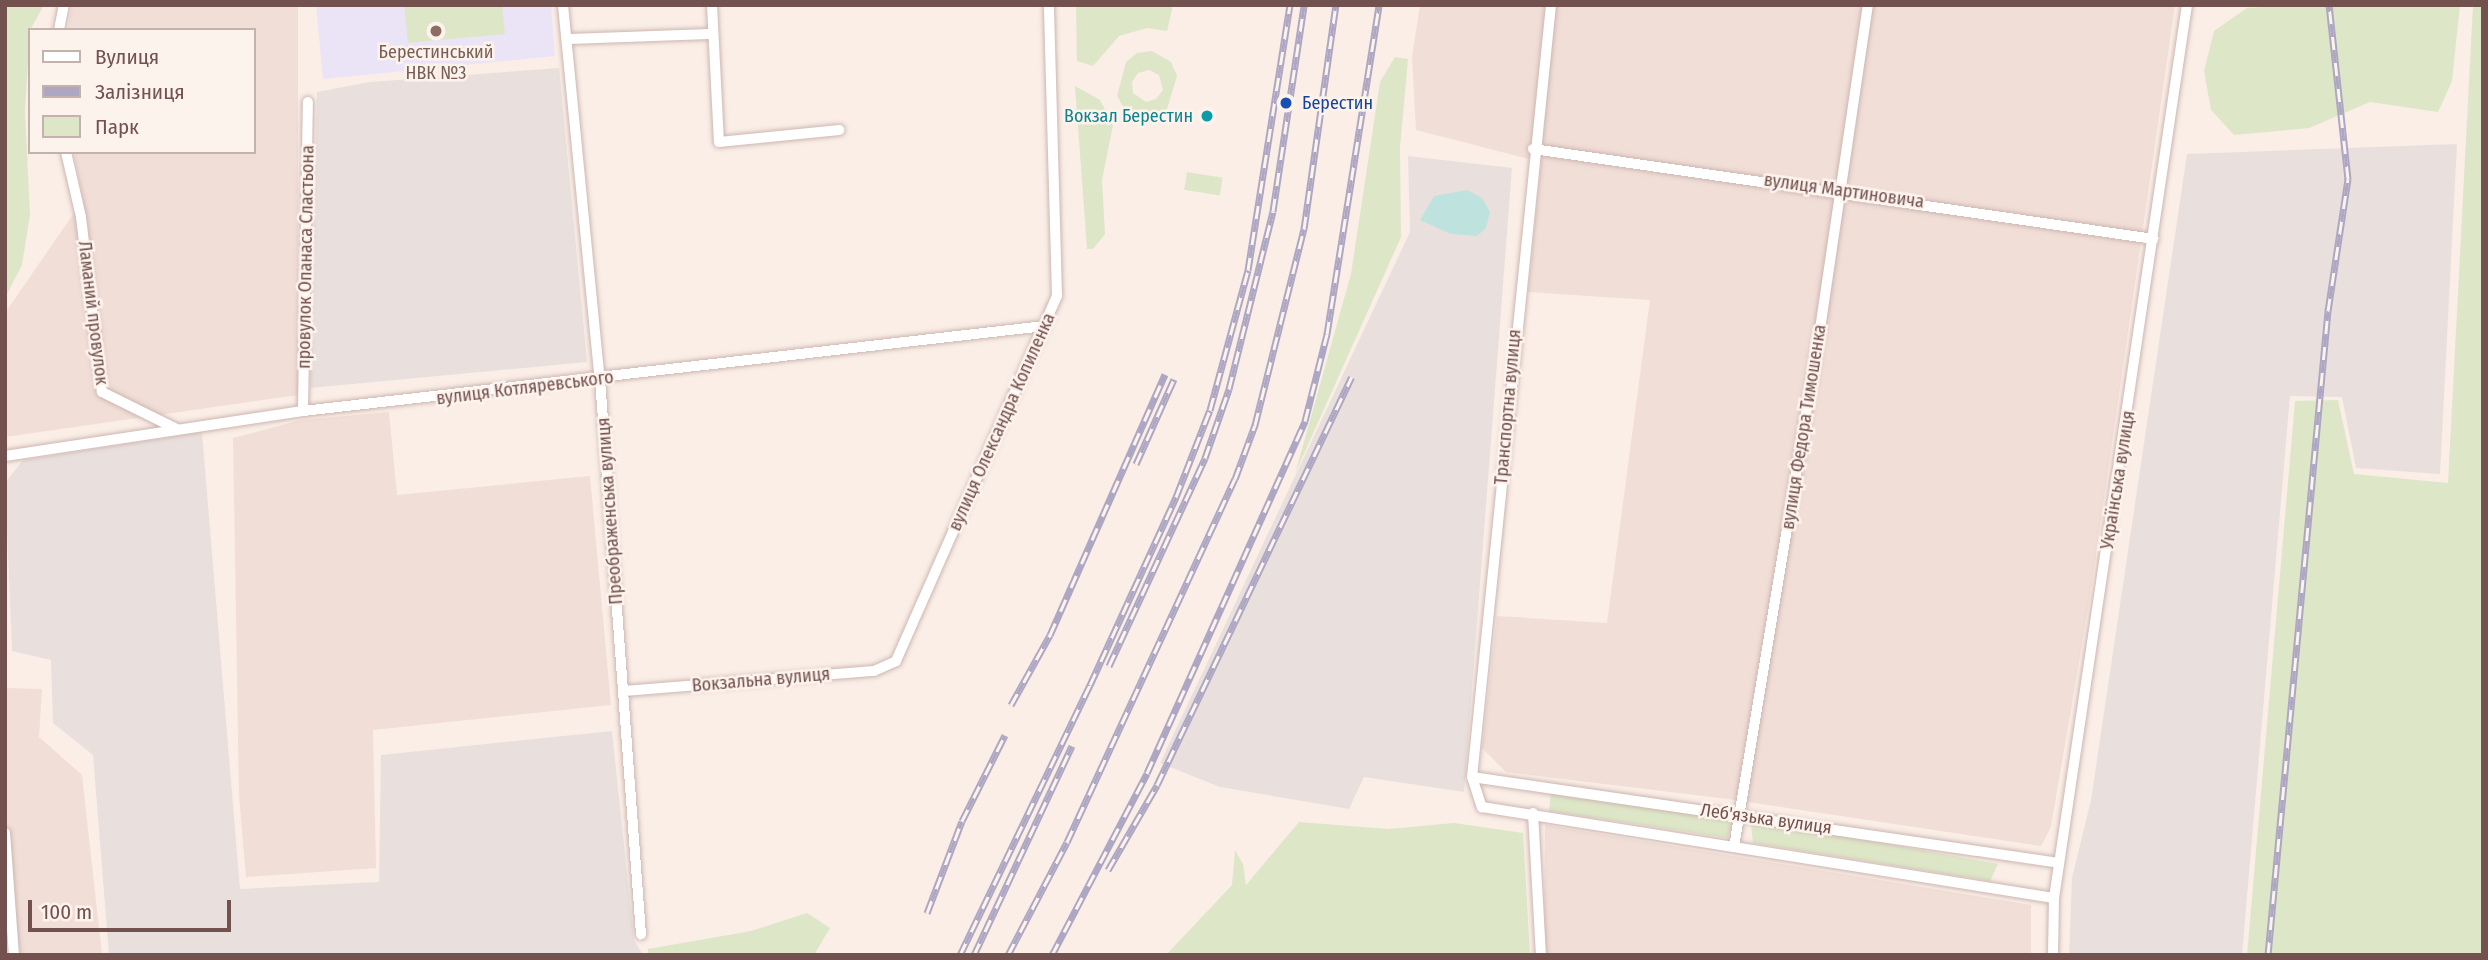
<!DOCTYPE html>
<html>
<head>
<meta charset="utf-8">
<style>
	body { margin:0 }
	#map { position:relative; width:2488px; height:960px; overflow:hidden; background:#faeee7; font-family:"Fira Sans Condensed",sans-serif }
	div>[style] { position:absolute }
	.residential>* { inset:0; background:#f1ded7 }
	.industrial>* { inset:0; background:#e9e0de }
	.education>* { inset:0; background:#ebe4f7 }
	.green>* { inset:0; background:#dde7c7; transform-origin:0 0 }
	.water>* { inset:0; background:#bee2dd }
	.roads { filter:drop-shadow(0 0 2px #cdb6b1) drop-shadow(0 0 2px #cdb6b1) }
	.minor>* { height:10px; margin:-5px; padding:0 5px; transform-origin:5px; border-radius:5px; background:#fff }
	.rail>* { height:7px; margin-top:-3.5px; transform-origin:0; background:repeating-linear-gradient(90deg,#fdf3ed 0 13px,#aea7c3 0 26px); box-sizing:border-box; border-block:2px solid #aea7c3 }
	.dots>* { width:19px; height:19px; translate:-50% -50%; box-sizing:border-box; border:4px solid #fdf3ed; border-radius:50% }
	span { translate:-50% -50%; white-space:nowrap; text-align:center; line-height:1.15; -webkit-text-stroke:5px #fdf3ed; paint-order:stroke }
	.education-label { font-size:18px; color:#785e54 }
	.transit-label { font-size:18px; color:#164399 }
	.left { translate:0 -50%; text-align:left }
	.culture-label { font-size:18px; color:#0d838f }
	.right { translate:-100% -50%; text-align:right }
	.street-label { font-size:18px; color:#72514e }
	.frame { position:absolute; inset:0; border:7px solid #72514e; pointer-events:none }
	.legend { position:absolute; left:28px; top:28px; width:228px; height:126px; box-sizing:border-box; background:#fdf3ed; border:2px solid #c5b2ad; margin:0; padding:9px 12px; list-style:none; font-size:21px; color:#72514e }
	.legend li { display:flex; align-items:center; gap:14px; height:35px }
	.legend b { width:35px; border:2px solid #c5b2ad }
	.scale { position:absolute; left:28px; top:900px; width:203px; height:32px; box-sizing:border-box; border:4px solid #72514e; border-top:0; padding-left:9px; font-size:21px; line-height:24px; white-space:nowrap; color:#72514e; -webkit-text-stroke:5px #fdf3ed; paint-order:stroke }
</style>
</head>
<body>
<div id="map">
	<div class="residential">
		<i style="clip-path:polygon(72px 5px,298px 5px,298px 395px,5px 437px,5px 313px,83px 200px,74px 152px,254px 152px,254px 30px,68px 30px)"></i>
		<i style="clip-path:polygon(1420px 5px,2175px 5px,2089px 603px,2051px 827px,2041px 846px,1728px 799px,1506px 772px,1482px 748px,1497px 616px,1607px 623px,1650px 300px,1528px 292px,1541px 162px,1416px 130px,1412px 57px)"></i>
		<i style="clip-path:polygon(389px 412px,397px 495px,590px 476px,611px 705px,373px 730px,376px 868px,246px 877px,239px 796px,233px 438px,301px 420px)"></i>
		<i style="clip-path:polygon(5px 688px,42px 689px,39px 737px,82px 775px,102px 955px,20px 955px,18px 937px,5px 922px)"></i>
		<i style="clip-path:polygon(1545px 825px,2031px 905px,2031px 955px,1544px 955px)"></i>
	</div>
	<div class="industrial">
		<i style="clip-path:polygon(559px 68px,587px 362px,310px 388px,317px 92px,370px 82px)"></i>
		<i style="clip-path:polygon(2457px 144px,2440px 474px,2356px 468px,2342px 397px,2290px 396px,2242px 955px,2069px 955px,2072px 878px,2091px 800px,2187px 154px)"></i>
		<i style="clip-path:polygon(1408px 156px,1512px 168px,1464px 792px,1364px 777px,1349px 809px,1220px 787px,1160px 763px,1410px 232px)"></i>
		<i style="clip-path:polygon(202px 432px,240px 889px,379px 882px,381px 755px,612px 731px,634px 940px,643px 955px,109px 955px,93px 755px,53px 723px,51px 660px,12px 651px,5px 483px,23px 460px)"></i>
	</div>
	<div class="education">
		<i style="clip-path:polygon(316px 5px,551px 5px,555px 56px,323px 79px)"></i>
	</div>
	<div class="green">
		<i style="clip-path:polygon(5px 5px,44px 5px,30px 30px,25px 111px,30px 215px,22px 265px,5px 298px)"></i>
		<i style="clip-path:polygon(404px 5px,502px 5px,505px 34px,408px 43px)"></i>
		<i style="clip-path:polygon(1076px 5px,1173px 5px,1167px 31px,1147px 28px,1119px 36px,1093px 66px,1077px 61px)"></i>
		<i style="clip-path:polygon(2301px 5px,2460px 5px,2452px 81px,2438px 112px,2370px 102px,2309px 128px,2234px 135px,2211px 110px,2204px 71px,2214px 31px,2247px 8px)"></i>
		<i style="clip-path:polygon(2473px 5px,2483px 5px,2483px 955px,2247px 955px,2295px 401px,2338px 400px,2354px 474px,2448px 483px)"></i>
		<i style="clip-path:polygon(evenodd,1152px 51px,1171px 62px,1177px 76px,1167px 109px,1156px 118px,1141px 120px,1128px 115px,1117px 96px,1126px 62px,1137px 53px,1152px 51px,1149px 70px,1159px 75px,1163px 90px,1156px 99px,1146px 102px,1133px 93px,1132px 82px,1138px 73px,1149px 70px)"></i>
		<i style="clip-path:polygon(1395px 57px,1408px 59px,1400px 148px,1401px 237px,1295px 474px,1351px 274px,1380px 82px)"></i>
		<i style="clip-path:polygon(1075px 86px,1100px 100px,1113px 125px,1102px 180px,1105px 234px,1093px 249px,1087px 249px)"></i>
		<i style="left:1187px;top:172px;width:36px;height:18px;rotate:9deg"></i>
		<i style="clip-path:polygon(1551px 793px,1702px 814px,1732px 822px,1728px 838px,1549px 811px)"></i>
		<i style="clip-path:polygon(1299px 822px,1389px 829px,1454px 823px,1523px 833px,1530px 955px,1166px 955px,1232px 885px,1235px 850px,1243px 864px,1246px 885px)"></i>
		<i style="clip-path:polygon(1751px 825px,1781px 825px,1998px 864px,1990px 881px,1753px 843px)"></i>
		<i style="clip-path:polygon(807px 913px,830px 928px,814px 955px,648px 955px,648px 949px,751px 931px)"></i>
	</div>
	<div class="water">
		<i style="clip-path:polygon(1467px 190px,1482px 198px,1490px 212px,1486px 228px,1477px 236px,1451px 234px,1420px 220px,1434px 196px)"></i>
	</div>
	<div class="roads">
		<div class="minor">
			<i style="left:563px;top:5px;width:376px;rotate:84.4deg"></i>
			<i style="left:600px;top:379px;width:557px;rotate:85.78deg"></i>
			<i style="left:712px;top:5px;width:137px;rotate:87.1deg"></i>
			<i style="left:719px;top:142px;width:121px;rotate:-5.7deg"></i>
			<i style="left:1551px;top:5px;width:776px;rotate:95.84deg"></i>
			<i style="left:1472px;top:777px;width:32px;rotate:72deg"></i>
			<i style="left:1482px;top:807px;width:579px;rotate:9.04deg"></i>
			<i style="left:59px;top:30px;width:25px;rotate:-79deg"></i>
			<i style="left:567px;top:39px;width:144px;rotate:-2deg"></i>
			<i style="left:1533px;top:149px;width:627px;rotate:8.25deg"></i>
			<i style="left:66px;top:152px;width:67px;rotate:77deg"></i>
			<i style="left:81px;top:217px;width:176px;rotate:83.2deg"></i>
			<i style="left:102px;top:392px;width:84px;rotate:26.3deg"></i>
			<i style="left:303px;top:411px;width:309px;rotate:-89.1deg"></i>
			<i style="left:5px;top:456px;width:301px;rotate:-8.6deg"></i>
			<i style="left:303px;top:411px;width:747px;rotate:-6.54deg"></i>
			<i style="left:624px;top:691px;width:251px;rotate:-4.6deg"></i>
			<i style="left:874px;top:671px;width:24px;rotate:-24deg"></i>
			<i style="left:896px;top:661px;width:399px;rotate:-66.2deg"></i>
			<i style="left:1057px;top:296px;width:291px;rotate:-91.6deg"></i>
			<i style="left:1472px;top:777px;width:593px;rotate:8.33deg"></i>
			<i style="left:1533px;top:813px;width:142px;rotate:86.8deg"></i>
			<i style="left:5px;top:833px;width:122px;rotate:85.8deg"></i>
			<i style="left:1734px;top:847px;width:518px;rotate:-80.56deg"></i>
			<i style="left:1819px;top:336px;width:335px;rotate:-81.6deg"></i>
			<i style="left:2053px;top:955px;width:57px;rotate:-89deg"></i>
			<i style="left:2054px;top:898px;width:903px;rotate:-81.53deg"></i>
		</div>
	</div>
	<div class="rail">
		<i style="left:1136px;top:464px;width:93px;rotate:-65.9deg"></i>
		<i style="left:1109px;top:666px;width:229px;rotate:-65.2deg"></i>
		<i style="left:1205px;top:458px;width:73px;rotate:-70.8deg"></i>
		<i style="left:1229px;top:389px;width:183px;rotate:-76.1deg"></i>
		<i style="left:1273px;top:211px;width:208px;rotate:-81.4deg"></i>
		<i style="left:1011px;top:705px;width:80px;rotate:-60.9deg"></i>
		<i style="left:1050px;top:635px;width:285px;rotate:-66.2deg"></i>
		<i style="left:1108px;top:870px;width:98px;rotate:-60deg"></i>
		<i style="left:1157px;top:785px;width:452px;rotate:-64.5deg"></i>
		<i style="left:927px;top:913px;width:98px;rotate:-69.2deg"></i>
		<i style="left:962px;top:821px;width:96px;rotate:-63.4deg"></i>
		<i style="left:960px;top:955px;width:300px;rotate:-64.3deg"></i>
		<i style="left:1090px;top:685px;width:207px;rotate:-65.4deg"></i>
		<i style="left:1176px;top:497px;width:93px;rotate:-68.7deg"></i>
		<i style="left:1210px;top:410px;width:145px;rotate:-74.8deg"></i>
		<i style="left:1248px;top:270px;width:268px;rotate:-81deg"></i>
		<i style="left:974px;top:955px;width:231px;rotate:-64.9deg"></i>
		<i style="left:1008px;top:955px;width:127px;rotate:-62.4deg"></i>
		<i style="left:1067px;top:842px;width:400px;rotate:-65.2deg"></i>
		<i style="left:1235px;top:479px;width:58px;rotate:-69.7deg"></i>
		<i style="left:1255px;top:425px;width:202px;rotate:-76deg"></i>
		<i style="left:1304px;top:229px;width:226px;rotate:-81.9deg"></i>
		<i style="left:1052px;top:955px;width:205px;rotate:-62.4deg"></i>
		<i style="left:1147px;top:773px;width:386px;rotate:-65.8deg"></i>
		<i style="left:1305px;top:421px;width:90px;rotate:-75.8deg"></i>
		<i style="left:1327px;top:334px;width:333px;rotate:-81deg"></i>
		<i style="left:2268px;top:955px;width:647px;rotate:-84.68deg"></i>
		<i style="left:2328px;top:311px;width:134px;rotate:-81.4deg"></i>
		<i style="left:2348px;top:179px;width:175px;rotate:-96.2deg"></i>
	</div>
	<div class="dots">
		<i style="left:436px;top:31px;background:#8d6e63"></i>
		<i style="left:1286px;top:103px;background:#1a4fb4"></i>
		<i style="left:1207px;top:116px;background:#0f9aa8"></i>
	</div>
	<div class="education-label">
		<span style="left:436px;top:63px">Берестинський<br>НВК №3</span>
	</div>
	<div class="transit-label">
		<span class="left" style="left:1302px;top:103px">Берестин</span>
	</div>
	<div class="culture-label">
		<span class="right" style="left:1193px;top:116px">Вокзал Берестин</span>
	</div>
	<div class="street-label">
		<span style="left:1844px;top:191px;rotate:8deg">вулиця Мартиновича</span>
		<span style="left:306px;top:257px;rotate:-89deg">провулок Опанаса Сластьона</span>
		<span style="left:93px;top:313px;rotate:83deg">Ламаний провулок</span>
		<span style="left:525px;top:388px;rotate:-7deg">вулиця Котляревського</span>
		<span style="left:1508px;top:407px;rotate:-85deg">Транспортна вулиця</span>
		<span style="left:1002px;top:422px;rotate:-66deg">вулиця Олександра Копиленка</span>
		<span style="left:1804px;top:427px;rotate:-81deg">вулиця Федора Тимошенка</span>
		<span style="left:2118px;top:480px;rotate:-81deg">Українська вулиця</span>
		<span style="left:610px;top:511px;rotate:-94deg">Преображенська вулиця</span>
		<span style="left:761px;top:680px;rotate:-5deg">Вокзальна вулиця</span>
		<span style="left:1766px;top:819px;rotate:8deg">Леб'язька вулиця</span>
	</div>
	<div class="frame"></div>
	<ul class="legend">
	<li><b style="height:9px;background:#fff"></b>Вулиця</li>
	<li><b style="height:9px;background:#aea7c3"></b>Залізниця</li>
	<li><b style="height:19px;background:#dde7c7"></b>Парк</li>
	</ul>
	<div class="scale">100 m</div>
</div>
</body>
</html>
